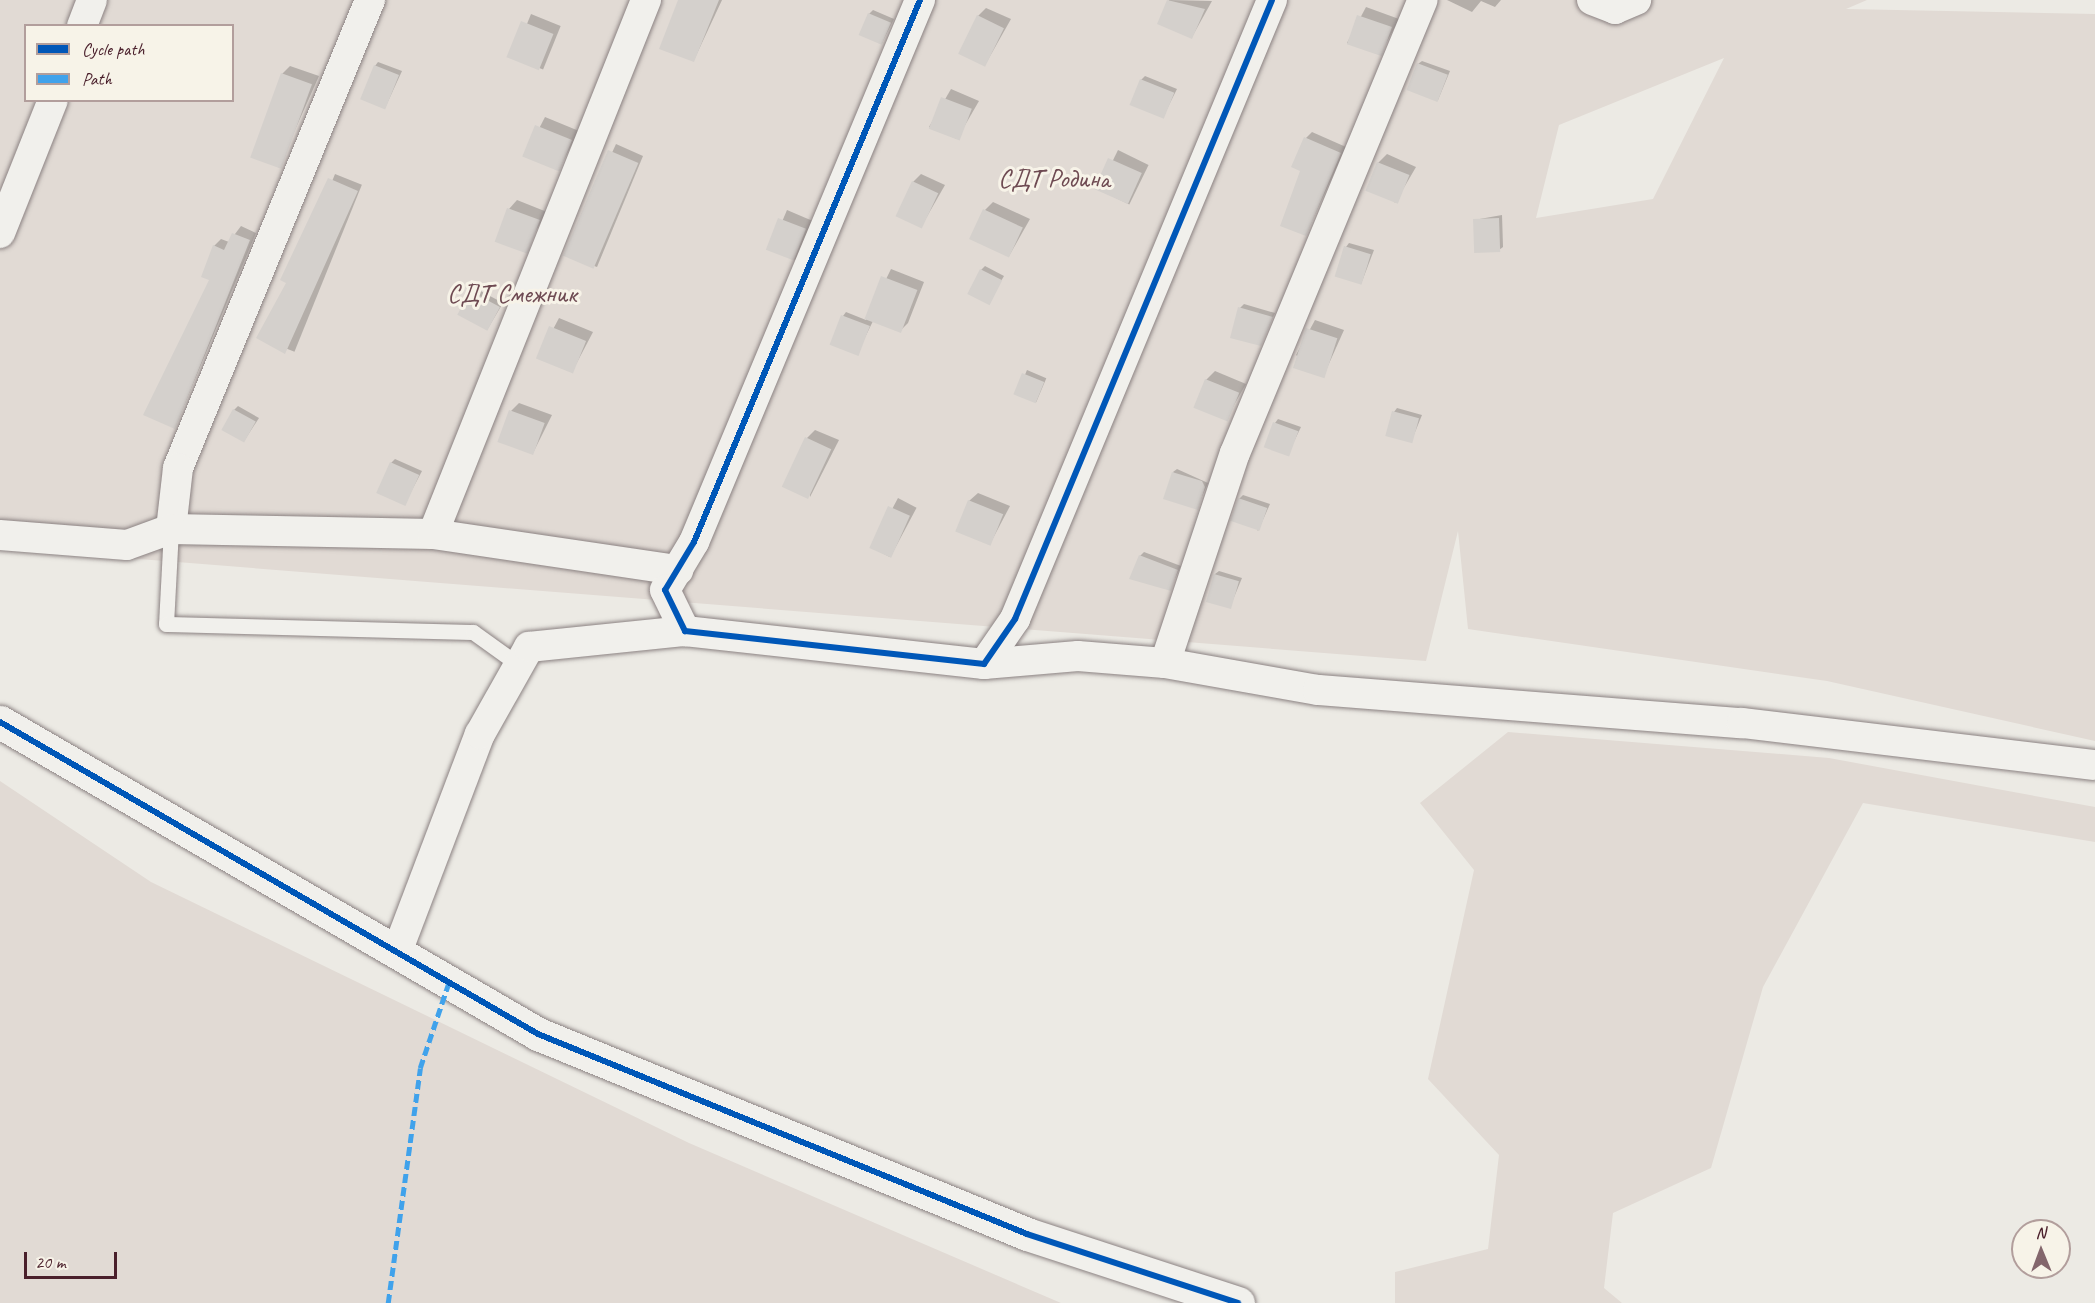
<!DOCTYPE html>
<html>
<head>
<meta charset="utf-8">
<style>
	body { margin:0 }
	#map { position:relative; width:2095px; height:1303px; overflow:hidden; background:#eceae4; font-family:Caveat,sans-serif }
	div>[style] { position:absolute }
	.green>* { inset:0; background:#e1dad4 }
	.shadow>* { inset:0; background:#0003; transform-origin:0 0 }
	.building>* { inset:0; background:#d4d0cc; transform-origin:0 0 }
	.roads { filter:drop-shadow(0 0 2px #8b8282) drop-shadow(0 0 2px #8b8282) }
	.service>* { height:15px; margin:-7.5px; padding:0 7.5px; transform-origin:7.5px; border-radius:7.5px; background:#f1f0ec }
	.minor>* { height:30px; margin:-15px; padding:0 15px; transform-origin:15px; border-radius:15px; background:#f1f0ec }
	.tertiary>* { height:33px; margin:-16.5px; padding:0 16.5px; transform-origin:16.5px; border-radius:16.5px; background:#f1f0ec }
	.quiet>* { height:4.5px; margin-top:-2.25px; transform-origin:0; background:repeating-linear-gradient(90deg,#40a2eb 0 9px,transparent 0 13.5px) }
	.cycleway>* { height:6px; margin:-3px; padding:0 3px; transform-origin:3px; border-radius:3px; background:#0057b8 }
	span { translate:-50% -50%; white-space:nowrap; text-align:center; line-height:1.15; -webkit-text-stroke:6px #f7f3e8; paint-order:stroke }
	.park-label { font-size:26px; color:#6e4a52 }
	.legend { position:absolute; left:24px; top:24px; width:210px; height:78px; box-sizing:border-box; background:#f7f3e8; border:2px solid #b29e9c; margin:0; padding:8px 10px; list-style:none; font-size:18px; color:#4a1f2b }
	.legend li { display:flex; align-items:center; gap:12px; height:30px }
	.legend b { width:30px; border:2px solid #b29e9c }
	.north { position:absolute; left:2011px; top:1219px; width:60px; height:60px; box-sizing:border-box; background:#f7f3e8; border:2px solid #b29e9c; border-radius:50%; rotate:359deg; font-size:16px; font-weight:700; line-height:24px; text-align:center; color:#4a1f2b }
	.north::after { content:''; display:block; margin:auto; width:21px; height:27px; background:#83666c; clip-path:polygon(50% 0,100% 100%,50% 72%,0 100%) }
	.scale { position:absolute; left:24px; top:1252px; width:93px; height:27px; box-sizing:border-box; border:3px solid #4a1f2b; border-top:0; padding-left:8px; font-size:18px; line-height:21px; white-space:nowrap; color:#4a1f2b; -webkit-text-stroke:4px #f7f3e8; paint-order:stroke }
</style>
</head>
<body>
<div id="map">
	<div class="green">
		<i style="clip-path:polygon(evenodd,0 0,1867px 0,1846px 9px,2095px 14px,2095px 741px,1827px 681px,1468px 629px,1458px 531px,1426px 661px,0 548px,0 0,26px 26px,232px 26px,232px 100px,26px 100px,26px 26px,0 0,1724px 58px,1653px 199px,1536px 218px,1559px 125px,1724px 58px)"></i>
		<i style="clip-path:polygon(1508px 732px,1829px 758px,2095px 807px,2095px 842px,1863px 803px,1763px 987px,1711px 1168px,1613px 1213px,1604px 1288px,1622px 1303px,1395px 1303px,1395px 1272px,1488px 1249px,1499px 1155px,1428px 1079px,1474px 870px,1420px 803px)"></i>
		<i style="clip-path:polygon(0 781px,151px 882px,689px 1143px,1061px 1303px,0 1303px)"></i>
	</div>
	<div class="shadow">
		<i style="clip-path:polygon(680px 0,722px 0,694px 60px)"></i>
		<i style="clip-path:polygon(1169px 0,1212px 1px,1192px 37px,1159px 23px)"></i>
		<i style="clip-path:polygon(1447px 0,1501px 0,1495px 7px,1481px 1px,1472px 12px)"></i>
		<i style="clip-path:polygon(1366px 7px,1399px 19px,1380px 55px,1347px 43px)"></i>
		<i style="clip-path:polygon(986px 8px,1011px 19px,985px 65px,978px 16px)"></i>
		<i style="clip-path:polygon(873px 10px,894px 19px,882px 43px,869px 14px)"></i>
		<i style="left:531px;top:14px;width:32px;height:47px;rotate:22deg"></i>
		<i style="clip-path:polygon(1422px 61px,1450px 71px,1438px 100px,1418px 64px)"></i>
		<i style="clip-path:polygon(378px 62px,402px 71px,385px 108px,375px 66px)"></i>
		<i style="clip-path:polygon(290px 66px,319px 76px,278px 168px,282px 74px)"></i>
		<i style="clip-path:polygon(1145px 76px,1177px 89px,1163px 117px,1141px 80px)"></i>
		<i style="clip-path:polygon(951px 89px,979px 101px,957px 139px,929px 127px)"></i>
		<i style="clip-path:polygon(545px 117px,579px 131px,559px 169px,525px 156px)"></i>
		<i style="clip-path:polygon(1312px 132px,1346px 147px,1306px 234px,1302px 170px,1306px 138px)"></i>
		<i style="clip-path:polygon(616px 144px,643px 156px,597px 267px,565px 255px)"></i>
		<i style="left:1118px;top:150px;width:34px;height:44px;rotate:26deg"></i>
		<i style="clip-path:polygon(1387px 154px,1416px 167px,1395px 203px,1378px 163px)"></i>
		<i style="left:335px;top:174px;width:29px;height:180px;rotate:22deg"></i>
		<i style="clip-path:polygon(921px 174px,945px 185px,921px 227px,913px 182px)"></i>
		<i style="clip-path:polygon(517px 200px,547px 212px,524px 251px,509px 209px)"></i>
		<i style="clip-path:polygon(993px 202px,1030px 219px,1009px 256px,985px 210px)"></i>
		<i style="left:787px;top:210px;width:28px;height:43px;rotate:23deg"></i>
		<i style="clip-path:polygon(1502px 215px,1503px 247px,1499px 250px,1474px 220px)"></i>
		<i style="clip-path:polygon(241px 226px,256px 233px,175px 427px,211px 280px,214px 246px,221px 239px,229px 242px)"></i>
		<i style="clip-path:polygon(1349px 243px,1374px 250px,1361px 284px,1346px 247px)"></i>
		<i style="clip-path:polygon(985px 266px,1004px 276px,988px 303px,981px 270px)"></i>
		<i style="clip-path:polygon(891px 269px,924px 282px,908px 323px,900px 331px,873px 321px,857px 354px,843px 316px,846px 312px,866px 320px)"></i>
		<i style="clip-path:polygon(475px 288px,503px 303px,487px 330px,471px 292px)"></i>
		<i style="clip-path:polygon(1244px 304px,1275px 313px,1260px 345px,1240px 308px)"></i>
		<i style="clip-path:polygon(559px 318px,593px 332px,572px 372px,538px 358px)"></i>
		<i style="clip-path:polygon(1315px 320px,1344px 330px,1323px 377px,1296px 355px)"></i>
		<i style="left:1027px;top:370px;width:21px;height:26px;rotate:23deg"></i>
		<i style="clip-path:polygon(1215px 371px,1246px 384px,1226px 419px,1206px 380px)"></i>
		<i style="clip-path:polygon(519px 403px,552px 415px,533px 453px,511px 411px)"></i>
		<i style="clip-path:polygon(238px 406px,259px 418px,244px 441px,234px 410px)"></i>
		<i style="clip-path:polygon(1397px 408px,1422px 415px,1411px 442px,1394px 412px)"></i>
		<i style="clip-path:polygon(1278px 419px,1301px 427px,1288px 454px,1275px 423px)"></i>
		<i style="clip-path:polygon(815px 430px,839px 440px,810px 497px,807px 438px)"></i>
		<i style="clip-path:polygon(395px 459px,422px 471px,405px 503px,391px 463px)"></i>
		<i style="clip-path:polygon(1177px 469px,1208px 483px,1197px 508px,1173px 472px)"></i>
		<i style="clip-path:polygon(978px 493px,1010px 506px,990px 544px,969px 501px)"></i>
		<i style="clip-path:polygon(1243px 495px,1270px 504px,1258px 531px,1239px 499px)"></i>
		<i style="left:898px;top:498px;width:21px;height:56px;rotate:28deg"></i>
		<i style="clip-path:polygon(1144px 552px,1181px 566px,1170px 589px,1140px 556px)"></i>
		<i style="clip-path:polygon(1219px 571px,1242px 578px,1230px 607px,1215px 574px)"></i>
	</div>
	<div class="building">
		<i style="clip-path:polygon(678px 0,719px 0,694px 62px,659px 49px)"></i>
		<i style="clip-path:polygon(1167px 0,1205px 9px,1192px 39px,1157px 24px)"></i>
		<i style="left:868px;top:13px;width:25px;height:24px;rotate:23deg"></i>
		<i style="left:977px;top:15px;width:30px;height:43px;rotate:26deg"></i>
		<i style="left:1357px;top:15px;width:37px;height:31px;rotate:19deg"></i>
		<i style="left:521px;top:21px;width:35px;height:39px;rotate:22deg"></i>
		<i style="left:1417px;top:63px;width:33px;height:29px;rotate:21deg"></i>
		<i style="left:374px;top:65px;width:27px;height:37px;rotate:22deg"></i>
		<i style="left:281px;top:73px;width:33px;height:90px;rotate:20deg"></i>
		<i style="left:1140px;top:79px;width:37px;height:28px;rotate:22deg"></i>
		<i style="left:941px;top:97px;width:33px;height:34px;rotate:21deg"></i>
		<i style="left:535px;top:125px;width:40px;height:34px;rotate:22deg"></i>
		<i style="clip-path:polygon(1304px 137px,1341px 153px,1306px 236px,1280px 226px,1300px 171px,1291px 167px)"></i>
		<i style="left:608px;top:150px;width:33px;height:115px;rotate:23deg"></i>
		<i style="left:1108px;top:158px;width:37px;height:34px;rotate:24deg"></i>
		<i style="left:1377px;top:162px;width:35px;height:31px;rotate:22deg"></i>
		<i style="clip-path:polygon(328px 178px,358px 191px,285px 354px,256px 338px,286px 283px,280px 280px)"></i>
		<i style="left:912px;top:181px;width:29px;height:39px;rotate:25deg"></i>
		<i style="left:507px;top:208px;width:35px;height:36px;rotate:20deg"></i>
		<i style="left:983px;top:209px;width:44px;height:33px;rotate:25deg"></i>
		<i style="left:778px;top:218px;width:30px;height:34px;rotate:21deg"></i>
		<i style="left:1499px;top:218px;width:34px;height:26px;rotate:88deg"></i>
		<i style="clip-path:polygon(232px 233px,250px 240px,175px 429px,143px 415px,209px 280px,201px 277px,213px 245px,224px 250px)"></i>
		<i style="left:1344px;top:246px;width:28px;height:32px;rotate:17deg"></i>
		<i style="left:980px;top:269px;width:25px;height:28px;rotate:27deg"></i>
		<i style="left:881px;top:276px;width:39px;height:46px;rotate:21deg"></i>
		<i style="left:470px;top:291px;width:34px;height:27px;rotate:28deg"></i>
		<i style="clip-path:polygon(1238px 307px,1273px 317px,1261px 346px,1230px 338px)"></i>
		<i style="left:841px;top:315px;width:31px;height:32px;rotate:21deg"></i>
		<i style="left:549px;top:326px;width:40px;height:35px;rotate:22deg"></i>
		<i style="left:1306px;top:328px;width:33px;height:42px;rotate:18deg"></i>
		<i style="left:1022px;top:373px;width:24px;height:23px;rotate:22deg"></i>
		<i style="left:1205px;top:379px;width:37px;height:31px;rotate:22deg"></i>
		<i style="left:233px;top:409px;width:26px;height:24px;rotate:29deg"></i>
		<i style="left:509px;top:410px;width:38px;height:34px;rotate:20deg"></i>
		<i style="left:1392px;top:411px;width:28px;height:26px;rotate:15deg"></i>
		<i style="left:1273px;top:422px;width:27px;height:27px;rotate:20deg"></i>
		<i style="left:805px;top:437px;width:29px;height:55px;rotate:25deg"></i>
		<i style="left:390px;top:462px;width:32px;height:34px;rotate:24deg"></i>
		<i style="clip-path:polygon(1172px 472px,1202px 481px,1205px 487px,1198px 510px,1163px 499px)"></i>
		<i style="left:1238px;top:498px;width:31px;height:24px;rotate:19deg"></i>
		<i style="left:968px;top:500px;width:38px;height:34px;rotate:22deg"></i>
		<i style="left:888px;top:506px;width:24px;height:46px;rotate:24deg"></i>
		<i style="clip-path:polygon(1139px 555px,1178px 570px,1171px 591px,1129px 579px)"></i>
		<i style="left:1214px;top:574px;width:26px;height:29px;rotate:16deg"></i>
	</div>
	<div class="roads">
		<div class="service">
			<i style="left:171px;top:529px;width:95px;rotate:93deg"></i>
			<i style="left:166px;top:624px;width:307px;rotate:1.5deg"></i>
			<i style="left:473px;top:632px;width:57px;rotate:35.7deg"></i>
		</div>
		<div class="minor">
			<i style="left:370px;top:0;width:506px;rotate:112.31deg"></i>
			<i style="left:178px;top:468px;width:61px;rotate:96.5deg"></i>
			<i style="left:171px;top:529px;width:262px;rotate:1.1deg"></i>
			<i style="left:646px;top:0;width:575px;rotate:111.75deg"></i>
			<i style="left:433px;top:534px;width:248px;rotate:8.4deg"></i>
			<i style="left:920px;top:0;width:587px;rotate:112.63deg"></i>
			<i style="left:694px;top:542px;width:56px;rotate:121.1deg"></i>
			<i style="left:665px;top:590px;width:46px;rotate:64deg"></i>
			<i style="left:685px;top:631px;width:301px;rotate:6.3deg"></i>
			<i style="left:984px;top:664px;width:55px;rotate:-55.4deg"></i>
			<i style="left:1015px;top:619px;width:670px;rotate:-67.45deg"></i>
			<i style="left:1592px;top:0;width:25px;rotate:21deg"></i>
			<i style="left:1615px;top:9px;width:23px;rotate:-23deg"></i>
			<i style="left:82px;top:26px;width:28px;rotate:-69deg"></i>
			<i style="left:0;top:233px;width:143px;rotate:-68.3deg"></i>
			<i style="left:0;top:535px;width:127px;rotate:4.5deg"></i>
			<i style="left:127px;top:545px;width:47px;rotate:-20deg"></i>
			<i style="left:1165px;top:663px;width:221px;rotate:-71.6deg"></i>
			<i style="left:1235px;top:453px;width:490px;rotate:-67.5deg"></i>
			<i style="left:984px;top:664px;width:94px;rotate:-4.9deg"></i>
			<i style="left:1078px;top:656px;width:87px;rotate:4.6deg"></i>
			<i style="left:1165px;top:663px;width:155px;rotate:10deg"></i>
			<i style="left:1318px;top:690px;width:425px;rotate:4.5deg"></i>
			<i style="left:1742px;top:723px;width:355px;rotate:6.8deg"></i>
			<i style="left:397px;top:952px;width:233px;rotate:-69.2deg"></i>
			<i style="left:480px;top:734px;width:100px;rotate:-60.6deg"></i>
			<i style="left:529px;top:647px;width:157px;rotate:-5.9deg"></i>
		</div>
		<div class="tertiary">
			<i style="left:0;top:722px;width:622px;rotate:30.11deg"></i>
			<i style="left:538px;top:1034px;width:528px;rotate:22.24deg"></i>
			<i style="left:1027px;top:1234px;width:222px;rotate:18.1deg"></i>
		</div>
	</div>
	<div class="quiet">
		<i style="left:388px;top:1303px;width:237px;rotate:-82.2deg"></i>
		<i style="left:420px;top:1068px;width:91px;rotate:-71.4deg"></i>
	</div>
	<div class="cycleway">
		<i style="left:920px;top:0;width:587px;rotate:112.63deg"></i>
		<i style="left:694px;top:542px;width:56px;rotate:121.1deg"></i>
		<i style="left:665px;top:590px;width:46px;rotate:64deg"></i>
		<i style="left:685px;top:631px;width:301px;rotate:6.3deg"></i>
		<i style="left:984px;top:664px;width:55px;rotate:-55.4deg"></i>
		<i style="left:1015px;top:619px;width:670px;rotate:-67.45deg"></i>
		<i style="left:0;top:722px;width:622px;rotate:30.11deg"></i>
		<i style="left:538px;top:1034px;width:528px;rotate:22.24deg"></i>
		<i style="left:1027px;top:1234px;width:222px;rotate:18.1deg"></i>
	</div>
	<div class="park-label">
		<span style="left:1054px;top:179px">СДТ Родина</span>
		<span style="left:512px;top:294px">СДТ Смежник</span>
	</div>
	<ul class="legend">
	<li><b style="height:8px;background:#0057b8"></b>Cycle path</li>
	<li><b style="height:8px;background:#40a2eb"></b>Path</li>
	</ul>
	<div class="north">N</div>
	<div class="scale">20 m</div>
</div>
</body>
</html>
